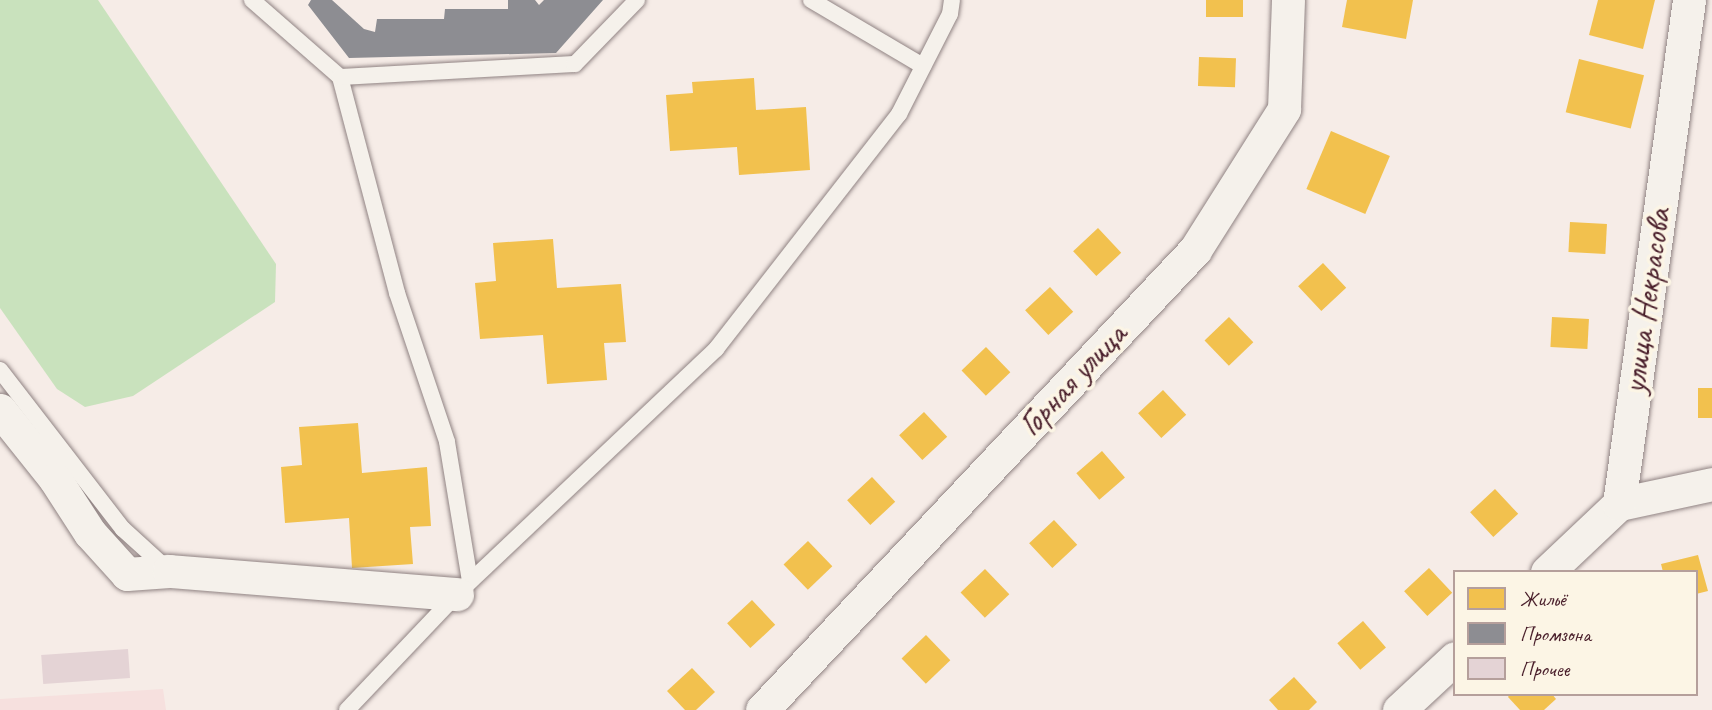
<!DOCTYPE html>
<html>
<head>
<meta charset="utf-8">
<style>
	body { margin:0 }
	#map { position:relative; width:1712px; height:710px; overflow:hidden; background:#f6ece7; font-family:Caveat,sans-serif }
	div>[style] { position:absolute }
	.built>* { inset:0; background:#f6e0de }
	.green>* { inset:0; background:#c9e2bd }
	.homes>* { inset:0; background:#f2c14e; transform-origin:0 0 }
	.industry>* { inset:0; background:#8d8d92 }
	.building>* { inset:0; background:#e4d3d5; transform-origin:0 0 }
	.roads { filter:drop-shadow(0 0 2px #908383) drop-shadow(0 0 2px #908383) }
	.service>* { height:16px; margin:-8px; padding:0 8px; transform-origin:8px; border-radius:8px; background:#f5f1eb }
	.minor>* { height:33px; margin:-16.5px; padding:0 16.5px; transform-origin:16.5px; border-radius:16.5px; background:#f5f1eb }
	span { translate:-50% -50%; white-space:nowrap; text-align:center; line-height:1.15; -webkit-text-stroke:7px #fcf5e5; paint-order:stroke }
	.street-label { font-size:33px; color:#4a1f2b }
	.legend { position:absolute; left:1453px; top:570px; width:245px; height:126px; box-sizing:border-box; background:#fcf5e5; border:2px solid #b59f9b; margin:0; padding:9px 12px; list-style:none; font-size:21px; color:#4a1f2b }
	.legend li { display:flex; align-items:center; gap:14px; height:35px }
	.legend b { width:35px; border:2px solid #b59f9b }
</style>
</head>
<body>
<div id="map">
	<div class="built">
		<i style="clip-path:polygon(163px 689px,166px 710px,0 710px,0 699px)"></i>
	</div>
	<div class="green">
		<i style="clip-path:polygon(0 0,98px 0,276px 264px,275px 302px,133px 396px,85px 407px,57px 389px,0 308px)"></i>
	</div>
	<div class="homes">
		<i style="left:1206px;top:0;width:37px;height:17px"></i>
		<i style="clip-path:polygon(1347px 0,1413px 0,1406px 39px,1342px 27px)"></i>
		<i style="clip-path:polygon(1598px 0,1655px 0,1643px 49px,1589px 35px)"></i>
		<i style="left:1199px;top:57px;width:37px;height:29px;rotate:2deg"></i>
		<i style="left:1579px;top:59px;width:67px;height:55px;rotate:14deg"></i>
		<i style="clip-path:polygon(754px 78px,756px 110px,806px 107px,810px 170px,739px 175px,737px 147px,670px 151px,666px 95px,693px 93px,692px 82px)"></i>
		<i style="left:1331px;top:131px;width:64px;height:63px;rotate:23deg"></i>
		<i style="left:1570px;top:222px;width:37px;height:30px;rotate:3deg"></i>
		<i style="left:1098px;top:228px;width:34px;height:34px;rotate:47deg"></i>
		<i style="clip-path:polygon(553px 239px,557px 288px,621px 284px,626px 342px,604px 343px,607px 380px,547px 384px,543px 335px,480px 339px,475px 283px,496px 281px,493px 243px)"></i>
		<i style="left:1323px;top:263px;width:34px;height:34px;rotate:47deg"></i>
		<i style="left:1050px;top:287px;width:34px;height:34px;rotate:47deg"></i>
		<i style="left:1229px;top:317px;width:35px;height:34px;rotate:46deg"></i>
		<i style="left:1552px;top:317px;width:37px;height:30px;rotate:3deg"></i>
		<i style="left:986px;top:347px;width:35px;height:34px;rotate:46deg"></i>
		<i style="left:1698px;top:388px;width:14px;height:30px"></i>
		<i style="left:1163px;top:390px;width:34px;height:34px;rotate:47deg"></i>
		<i style="left:924px;top:412px;width:34px;height:34px;rotate:47deg"></i>
		<i style="clip-path:polygon(358px 423px,362px 473px,427px 467px,431px 526px,410px 527px,413px 564px,352px 568px,349px 518px,285px 523px,281px 467px,302px 465px,299px 427px)"></i>
		<i style="left:1102px;top:451px;width:35px;height:34px;rotate:49deg"></i>
		<i style="left:872px;top:477px;width:34px;height:34px;rotate:47deg"></i>
		<i style="left:1495px;top:489px;width:34px;height:34px;rotate:47deg"></i>
		<i style="left:1054px;top:520px;width:34px;height:34px;rotate:47deg"></i>
		<i style="left:808px;top:541px;width:35px;height:34px;rotate:46deg"></i>
		<i style="clip-path:polygon(1698px 555px,1708px 591px,1696px 594px,1696px 572px,1663px 572px,1661px 564px)"></i>
		<i style="left:1429px;top:568px;width:34px;height:34px;rotate:47deg"></i>
		<i style="left:985px;top:569px;width:35px;height:34px;rotate:46deg"></i>
		<i style="left:752px;top:600px;width:34px;height:34px;rotate:47deg"></i>
		<i style="left:1363px;top:621px;width:35px;height:34px;rotate:49deg"></i>
		<i style="left:926px;top:635px;width:35px;height:34px;rotate:46deg"></i>
		<i style="clip-path:polygon(692px 668px,715px 692px,696px 710px,685px 710px,667px 691px)"></i>
		<i style="clip-path:polygon(1294px 677px,1317px 702px,1309px 710px,1278px 710px,1269px 700px)"></i>
		<i style="clip-path:polygon(1510px 694px,1552px 694px,1556px 699px,1544px 710px,1520px 710px,1508px 697px)"></i>
	</div>
	<div class="industry">
		<i style="clip-path:polygon(311px 0,332px 0,364px 29px,375px 32px,377px 19px,444px 19px,445px 9px,508px 9px,508px 0,535px 0,539px 5px,544px 0,603px 0,556px 53px,349px 58px,308px 5px)"></i>
	</div>
	<div class="building">
		<i style="left:128px;top:649px;width:29px;height:87px;rotate:86deg"></i>
	</div>
	<div class="roads">
		<div class="service">
			<i style="left:252px;top:0;width:117px;rotate:41.2deg"></i>
			<i style="left:340px;top:77px;width:223px;rotate:75.2deg"></i>
			<i style="left:397px;top:293px;width:157px;rotate:71.4deg"></i>
			<i style="left:447px;top:442px;width:141px;rotate:80.6deg"></i>
			<i style="left:811px;top:0;width:130px;rotate:30.5deg"></i>
			<i style="left:340px;top:77px;width:235px;rotate:-3.2deg"></i>
			<i style="left:575px;top:64px;width:89px;rotate:-45.9deg"></i>
			<i style="left:0;top:370px;width:201px;rotate:52.3deg"></i>
			<i style="left:123px;top:529px;width:59px;rotate:42.3deg"></i>
			<i style="left:347px;top:710px;width:160px;rotate:-46.5deg"></i>
			<i style="left:457px;top:594px;width:357px;rotate:-43.4deg"></i>
			<i style="left:716px;top:349px;width:298px;rotate:-52.1deg"></i>
			<i style="left:899px;top:114px;width:112px;rotate:-63deg"></i>
			<i style="left:950px;top:14px;width:14px;rotate:-82deg"></i>
		</div>
		<div class="minor">
			<i style="left:0;top:410px;width:88px;rotate:51.4deg"></i>
			<i style="left:55px;top:479px;width:64px;rotate:57.1deg"></i>
			<i style="left:90px;top:533px;width:55px;rotate:47.9deg"></i>
			<i style="left:127px;top:574px;width:42px;rotate:-4.1deg"></i>
			<i style="left:169px;top:571px;width:289px;rotate:4.6deg"></i>
			<i style="left:1619px;top:504px;width:95px;rotate:-12.1deg"></i>
			<i style="left:1547px;top:572px;width:99px;rotate:-43.4deg"></i>
			<i style="left:1619px;top:504px;width:509px;rotate:-82.09deg"></i>
			<i style="left:762px;top:710px;width:632px;rotate:-46.73deg"></i>
			<i style="left:1195px;top:250px;width:167px;rotate:-57.7deg"></i>
			<i style="left:1284px;top:109px;width:109px;rotate:-87.9deg"></i>
			<i style="left:1399px;top:710px;width:76px;rotate:-42.9deg"></i>
		</div>
	</div>
	<div class="street-label">
		<span style="left:1647px;top:301px;rotate:-82deg">улица Некрасова</span>
		<span style="left:1073px;top:380px;rotate:-47deg">Горная улица</span>
	</div>
	<ul class="legend">
	<li><b style="height:19px;background:#f2c14e"></b>Жильё</li>
	<li><b style="height:19px;background:#8d8d92"></b>Промзона</li>
	<li><b style="height:19px;background:#e4d3d5"></b>Прочее</li>
	</ul>
</div>
</body>
</html>
